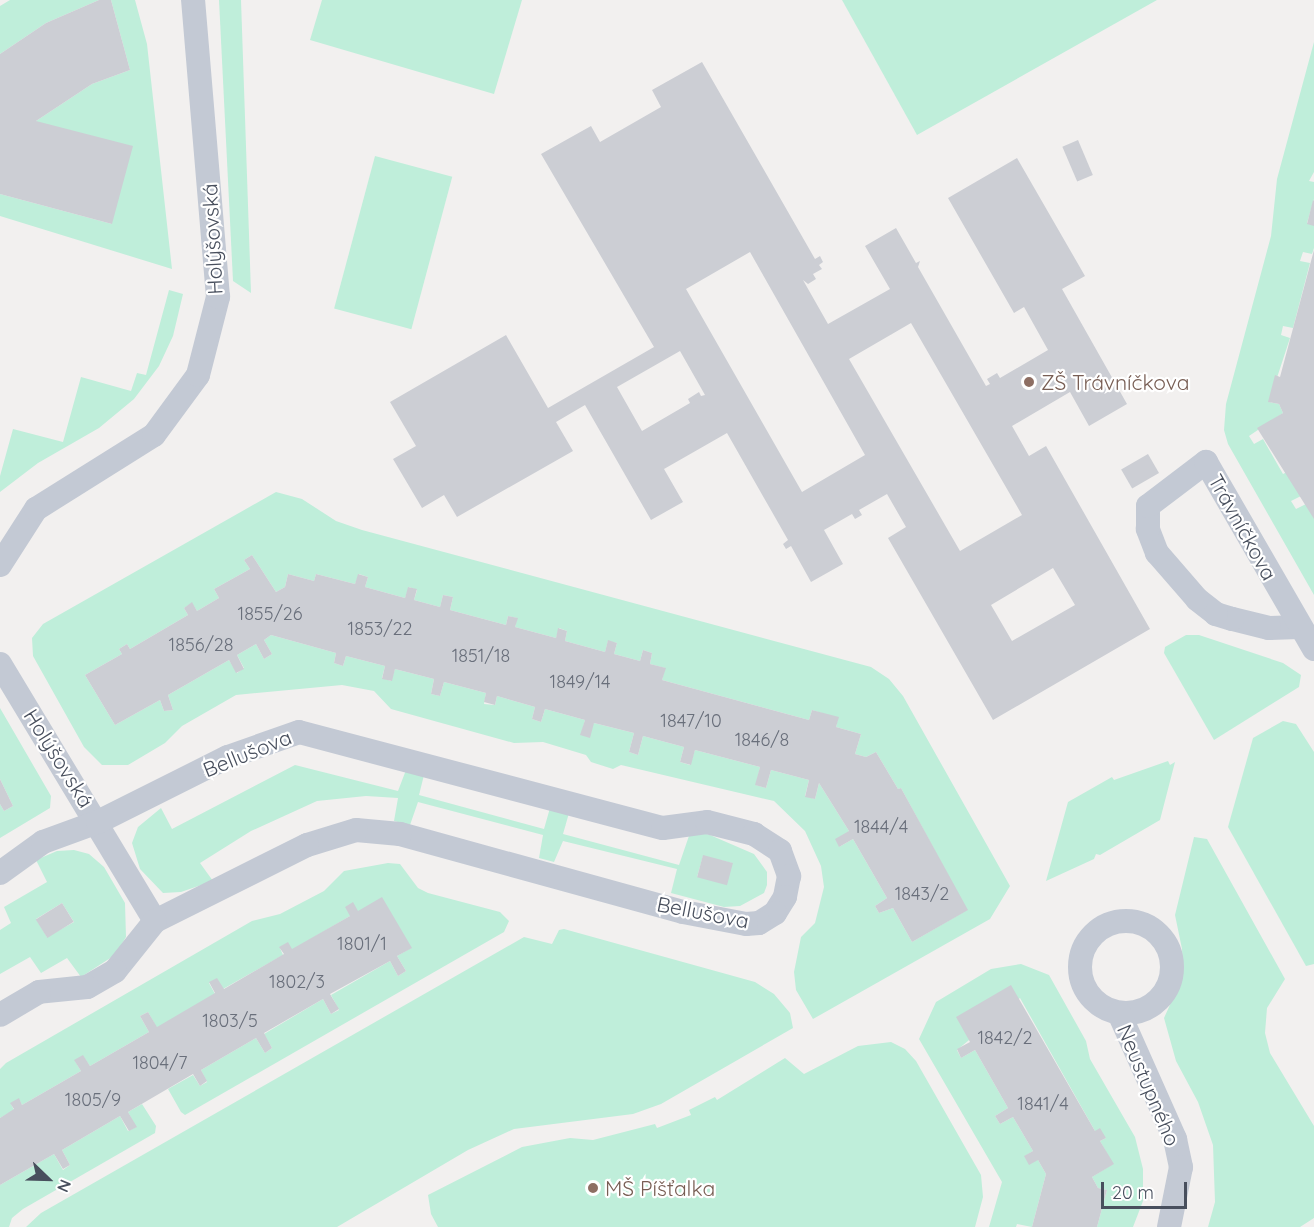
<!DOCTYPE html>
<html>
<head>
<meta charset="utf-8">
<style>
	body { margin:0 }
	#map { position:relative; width:1314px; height:1227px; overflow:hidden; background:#f2f0ef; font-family:Quicksand,sans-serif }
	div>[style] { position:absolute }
	.green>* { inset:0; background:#bfeeda; transform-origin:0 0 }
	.building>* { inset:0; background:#ccced4; transform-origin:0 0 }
	.street>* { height:24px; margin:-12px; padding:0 12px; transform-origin:12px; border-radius:12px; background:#c3c9d4 }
	.street>.ring { margin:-12px; padding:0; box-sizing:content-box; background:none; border:24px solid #c3c9d4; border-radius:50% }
	.dots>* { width:16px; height:16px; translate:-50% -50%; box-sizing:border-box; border:3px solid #fff; border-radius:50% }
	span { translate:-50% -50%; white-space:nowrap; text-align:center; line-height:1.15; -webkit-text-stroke:4.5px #fff; paint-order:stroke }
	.number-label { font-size:18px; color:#696f7b }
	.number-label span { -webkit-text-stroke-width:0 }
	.street-label { font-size:21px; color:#484f5d }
	.education-label { font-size:21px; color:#785e54 }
	.left { translate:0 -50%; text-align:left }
	.north { position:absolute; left:18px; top:1149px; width:60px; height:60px; -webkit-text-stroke:4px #fff; paint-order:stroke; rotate:113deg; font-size:16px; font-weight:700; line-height:24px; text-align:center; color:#484f5d }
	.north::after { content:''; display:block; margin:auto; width:21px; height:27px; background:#484f5d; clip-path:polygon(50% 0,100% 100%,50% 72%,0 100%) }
	.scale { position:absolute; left:1101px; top:1182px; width:86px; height:27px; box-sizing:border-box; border:3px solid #484f5d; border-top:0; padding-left:8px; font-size:18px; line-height:21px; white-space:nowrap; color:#484f5d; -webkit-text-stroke:4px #fff; paint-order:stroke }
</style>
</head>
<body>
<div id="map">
	<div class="green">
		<i style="clip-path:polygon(10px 0,99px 0,46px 23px,0 54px,0 6px)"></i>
		<i style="clip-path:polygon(111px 0,135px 0,147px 44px,172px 269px,0 216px,0 194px,112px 224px,36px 121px,92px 84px,130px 70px)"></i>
		<i style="clip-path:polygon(219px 0,241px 0,251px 293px,233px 281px)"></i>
		<i style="clip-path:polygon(322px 0,522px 0,494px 94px,310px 40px)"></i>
		<i style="clip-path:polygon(842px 0,1157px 0,917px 135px)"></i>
		<i style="clip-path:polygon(1314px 42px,1314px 172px,1309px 181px,1314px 182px,1314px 199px,1307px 223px,1314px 225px,1314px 248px,1312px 254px,1303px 252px,1300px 261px,1310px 263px,1293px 328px,1283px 326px,1281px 335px,1290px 338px,1269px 402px,1279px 404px,1283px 413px,1249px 436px,1254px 444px,1263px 439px,1283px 474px,1287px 472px,1301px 496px,1291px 501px,1296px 509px,1306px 504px,1314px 518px,1314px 595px,1228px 444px,1224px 430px,1226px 404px,1271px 236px,1277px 179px)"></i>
		<i style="left:375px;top:156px;width:80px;height:158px;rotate:15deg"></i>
		<i style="clip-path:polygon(169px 290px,183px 294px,173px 336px,159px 366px,134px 399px,99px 428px,38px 463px,0 492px,0 476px,13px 429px,63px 442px,81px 377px,131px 391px,137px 373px,146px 375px)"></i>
		<i style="clip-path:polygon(evenodd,276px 492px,302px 499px,336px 521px,362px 530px,871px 667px,889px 679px,903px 696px,1010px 886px,990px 919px,813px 1019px,796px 990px,794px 972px,801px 937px,815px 923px,824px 887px,821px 866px,805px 831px,774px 801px,621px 765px,613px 769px,591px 762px,586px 755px,543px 742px,514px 743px,391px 709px,374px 691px,342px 685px,236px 695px,182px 726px,165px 743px,128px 765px,102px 765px,84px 747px,33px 656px,32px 638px,43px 624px,276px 492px,252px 555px,276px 592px,285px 587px,288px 574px,314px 581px,316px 574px,355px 584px,359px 574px,368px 577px,365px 587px,405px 598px,409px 587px,417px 590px,414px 600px,440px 607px,443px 595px,453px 597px,450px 610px,506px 625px,508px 616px,517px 618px,515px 627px,556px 638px,559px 628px,567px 631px,565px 641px,605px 652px,608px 641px,617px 643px,614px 654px,640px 661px,643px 650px,652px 653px,650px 664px,665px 668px,662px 680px,809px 720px,812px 710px,838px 718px,836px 727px,861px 734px,855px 754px,866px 757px,876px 752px,898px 789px,901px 788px,967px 910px,912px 942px,893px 908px,879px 913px,875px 906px,887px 898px,853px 839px,839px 847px,849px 831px,819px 783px,815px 799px,805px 796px,809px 780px,771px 770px,766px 788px,756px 785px,760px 767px,695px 750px,690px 765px,680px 762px,684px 747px,643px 736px,638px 755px,629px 752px,634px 733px,594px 723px,581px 735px,585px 720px,545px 709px,541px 722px,532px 719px,535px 707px,497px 696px,495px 705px,484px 704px,486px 693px,444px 682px,440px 696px,431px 694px,434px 679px,395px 669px,391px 681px,382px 678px,385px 666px,346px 656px,343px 666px,334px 663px,336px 653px,271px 635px,264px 640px,272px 654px,264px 659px,256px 644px,237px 655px,244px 668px,237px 673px,229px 660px,168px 695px,173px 710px,164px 711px,160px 700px,115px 725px,85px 675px,122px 654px,119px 649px,127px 644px,130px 649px,188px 615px,184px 608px,192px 603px,197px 611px,219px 598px,214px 589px,250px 569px,244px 560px,252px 555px)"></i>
		<i style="clip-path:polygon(1186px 635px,1199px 635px,1283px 663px,1301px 675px,1299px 687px,1214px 740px,1164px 653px,1165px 647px)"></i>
		<i style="clip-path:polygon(0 708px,51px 796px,50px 808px,0 838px,0 804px,4px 811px,13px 806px,0 779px)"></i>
		<i style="clip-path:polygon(1283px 721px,1296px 724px,1314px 752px,1314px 964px,1306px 966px,1228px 827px,1253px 738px)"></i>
		<i style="clip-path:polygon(1168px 761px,1170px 765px,1175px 762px,1160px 820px,1100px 855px,1096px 854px,1094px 859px,1046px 881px,1068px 802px,1112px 777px,1114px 780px)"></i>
		<i style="clip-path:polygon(evenodd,295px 765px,398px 791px,406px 770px,424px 775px,419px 795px,544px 829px,550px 808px,569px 813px,563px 834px,679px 865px,691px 830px,710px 835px,754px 854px,767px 872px,767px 885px,764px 893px,740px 906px,724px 907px,671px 893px,677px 869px,563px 841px,554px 862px,539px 858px,543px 835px,418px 802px,410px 825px,394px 821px,398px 798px,366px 796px,317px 801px,251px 831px,200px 863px,213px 881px,181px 892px,163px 893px,140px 869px,132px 843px,138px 827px,161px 808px,172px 829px,295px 765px,703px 856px,732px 863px,697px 877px,703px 856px)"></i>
		<i style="clip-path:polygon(1194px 837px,1207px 839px,1285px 979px,1267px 1008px,1265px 1033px,1270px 1053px,1314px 1126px,1314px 1218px,1300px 1227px,1208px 1227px,1215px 1202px,1213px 1145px,1198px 1102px,1176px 1061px,1164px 1018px,1183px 976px,1182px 949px,1175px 915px)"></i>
		<i style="clip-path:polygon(evenodd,74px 850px,89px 854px,104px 867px,125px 903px,126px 937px,115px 955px,81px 977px,67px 958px,41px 973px,30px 957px,0 974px,0 930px,11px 923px,4px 907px,47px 882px,36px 860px,57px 851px,74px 850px,62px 903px,74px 922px,47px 937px,36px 919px,62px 903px)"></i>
		<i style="clip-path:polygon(388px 863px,400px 864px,418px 888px,428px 893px,500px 912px,509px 921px,504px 932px,185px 1115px,181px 1112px,168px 1089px,193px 1075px,200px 1086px,207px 1082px,201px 1070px,256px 1038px,265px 1053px,272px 1048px,264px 1034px,323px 999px,331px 1014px,339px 1010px,331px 995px,390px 961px,398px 976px,406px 971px,397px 956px,411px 948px,350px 916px,292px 950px,280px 948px,283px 955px,223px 989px,217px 979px,209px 983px,215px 994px,157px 1028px,148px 1012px,140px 1016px,149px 1032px,90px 1066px,83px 1056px,75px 1061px,81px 1071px,22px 1105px,19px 1099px,11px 1104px,14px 1110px,0 1118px,0 1069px,6px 1063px,252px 921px,280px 914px,324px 891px,344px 871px)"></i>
		<i style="clip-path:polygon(564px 929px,755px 982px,774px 994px,790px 1013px,793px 1028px,661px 1104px,633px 1114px,514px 1129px,468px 1150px,337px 1227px,26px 1227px,41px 1213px,524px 937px,552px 944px,559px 930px)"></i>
		<i style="clip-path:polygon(1021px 964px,1049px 975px,1086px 1041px,1090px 1059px,1135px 1137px,1143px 1169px,1143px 1201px,1133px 1227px,1097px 1227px,1107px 1190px,1098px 1188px,1092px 1177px,1113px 1164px,1100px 1141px,1106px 1138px,1095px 1131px,1020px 998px,957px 1050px,961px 1058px,975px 1050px,1008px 1108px,995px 1116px,1000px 1124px,1013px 1117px,1033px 1151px,1025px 1156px,1038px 1160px,1046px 1174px,1032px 1227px,1017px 1224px,1016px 1227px,989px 1227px,1002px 1182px,919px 1039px,936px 1002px,991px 969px)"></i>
		<i style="clip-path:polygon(891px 1042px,905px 1049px,916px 1061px,981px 1175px,983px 1197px,975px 1227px,438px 1227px,431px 1214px,428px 1195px,522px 1147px,570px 1138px,593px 1140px,655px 1124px,657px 1128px,691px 1115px,689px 1110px,715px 1097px,717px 1100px,785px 1058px,804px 1074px,858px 1046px)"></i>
		<i style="clip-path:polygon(142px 1104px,156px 1126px,155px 1133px,23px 1209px,12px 1218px,9px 1227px,0 1227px,0 1185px,54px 1154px,63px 1170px,70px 1165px,62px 1150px,120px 1116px,128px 1131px,136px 1127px,128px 1112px)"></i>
	</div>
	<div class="building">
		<i style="clip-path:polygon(99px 0,111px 0,130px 70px,92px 84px,36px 121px,133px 146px,112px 224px,0 194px,0 54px,46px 23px)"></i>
		<i style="clip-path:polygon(evenodd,702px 62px,815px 259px,820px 256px,823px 262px,819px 265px,822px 269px,813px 274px,816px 279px,808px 284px,803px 280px,828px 324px,890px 289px,865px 246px,896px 228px,916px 263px,920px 261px,918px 267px,986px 386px,990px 384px,987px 379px,997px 373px,1000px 378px,1048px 350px,1024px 307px,1014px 313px,948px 198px,1017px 158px,1085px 276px,1062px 289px,1127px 404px,1089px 426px,1070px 392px,1012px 426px,1029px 456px,1046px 446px,1150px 629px,993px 720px,888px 538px,906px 527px,887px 494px,859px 510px,862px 515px,855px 519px,852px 514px,824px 530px,843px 564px,811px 582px,791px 546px,786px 549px,783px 544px,788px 540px,727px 433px,664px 469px,683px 502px,651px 520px,585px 405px,556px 422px,573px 451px,457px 517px,444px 495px,422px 508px,393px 459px,416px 446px,390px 402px,506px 335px,548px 408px,654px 347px,541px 154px,591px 126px,600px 142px,661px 107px,652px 90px,702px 62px,750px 252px,865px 455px,802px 492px,686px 289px,750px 252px,702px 62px,911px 323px,1022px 515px,960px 551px,849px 359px,911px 323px,702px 62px,680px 351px,705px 395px,701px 396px,699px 392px,688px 399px,690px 403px,642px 431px,617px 387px,680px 351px,702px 62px,1053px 568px,1075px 605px,1012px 641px,991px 605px,1053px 568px)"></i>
		<i style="left:1078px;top:140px;width:38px;height:17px;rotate:67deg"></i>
		<i style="clip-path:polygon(1313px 200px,1314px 201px,1314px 226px,1307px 224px)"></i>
		<i style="clip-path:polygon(1314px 250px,1314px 519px,1257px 428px,1283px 413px,1279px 404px,1268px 402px,1275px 375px,1280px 377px)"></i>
		<i style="left:1148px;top:454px;width:22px;height:31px;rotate:60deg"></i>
		<i style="clip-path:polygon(252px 555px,276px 592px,285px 587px,288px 574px,314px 581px,316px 574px,355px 584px,358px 574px,368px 577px,365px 587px,405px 598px,408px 587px,417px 589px,414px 600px,440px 607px,443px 595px,453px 597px,450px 610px,506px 625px,508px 616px,518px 618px,515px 627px,556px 638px,558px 628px,567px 631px,565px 641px,605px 652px,608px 640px,617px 643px,614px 654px,640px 661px,643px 650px,652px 653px,650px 664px,666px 668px,662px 680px,809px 720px,812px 710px,839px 717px,836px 727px,861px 734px,855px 754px,866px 757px,876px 752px,898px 789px,901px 788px,968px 910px,912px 942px,893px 908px,879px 913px,875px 906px,887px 898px,853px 839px,839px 847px,835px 839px,849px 831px,819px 783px,815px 799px,805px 797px,809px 780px,771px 770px,766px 788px,755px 785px,760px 767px,695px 750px,691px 765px,680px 762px,684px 747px,643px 736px,638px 755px,629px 752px,634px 733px,594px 723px,590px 738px,580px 735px,585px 720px,545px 709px,541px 722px,532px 719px,535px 707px,497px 696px,495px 705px,484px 702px,486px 693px,444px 682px,440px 696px,431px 694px,434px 679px,395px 669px,392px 681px,382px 679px,385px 666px,346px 656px,343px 666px,334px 663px,336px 653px,271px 635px,264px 640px,272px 654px,264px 659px,256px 644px,237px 655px,244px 669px,236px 673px,229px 660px,168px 695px,173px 710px,164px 711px,160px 700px,115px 725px,85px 675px,122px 654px,119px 649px,127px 644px,130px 649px,188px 615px,184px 608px,192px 602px,197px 611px,219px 598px,214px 589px,250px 569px,244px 560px)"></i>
		<i style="clip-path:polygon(0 779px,13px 806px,4px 811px,0 804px)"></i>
		<i style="left:703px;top:855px;width:31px;height:23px;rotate:15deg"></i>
		<i style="clip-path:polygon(382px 897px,412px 948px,397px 956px,406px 971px,398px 976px,390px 961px,330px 994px,339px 1009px,331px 1014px,323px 999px,264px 1033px,272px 1048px,265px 1053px,256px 1038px,201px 1070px,207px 1081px,200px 1086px,193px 1074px,128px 1112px,137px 1127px,129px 1131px,120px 1116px,62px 1150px,70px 1165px,63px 1169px,54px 1154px,0 1185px,0 1118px,14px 1109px,10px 1103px,19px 1098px,22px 1105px,81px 1071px,74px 1060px,83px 1055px,90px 1066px,149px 1032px,140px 1016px,148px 1012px,157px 1027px,215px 993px,209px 982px,217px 978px,224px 989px,284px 954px,279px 947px,288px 942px,292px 949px,350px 916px,345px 907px,353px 902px,358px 911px)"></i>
		<i style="left:62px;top:903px;width:22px;height:31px;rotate:58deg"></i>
		<i style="clip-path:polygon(1011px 985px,1095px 1131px,1100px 1128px,1106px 1138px,1100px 1141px,1114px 1164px,1092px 1177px,1098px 1188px,1107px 1190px,1097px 1227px,1032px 1227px,1046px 1174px,1038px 1160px,1029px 1165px,1024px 1156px,1033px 1151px,1013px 1117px,1000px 1124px,995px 1116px,1008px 1108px,975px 1050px,961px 1058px,957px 1049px,970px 1042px,956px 1017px)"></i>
	</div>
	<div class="street">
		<i style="left:0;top:565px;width:67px;rotate:-57.3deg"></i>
		<i style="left:36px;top:509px;width:139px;rotate:-32.1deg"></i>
		<i style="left:154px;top:435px;width:74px;rotate:-53.7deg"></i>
		<i style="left:198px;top:375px;width:81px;rotate:-75.6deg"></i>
		<i style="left:218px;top:297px;width:298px;rotate:-94.8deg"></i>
		<i style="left:1299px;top:627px;width:30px;rotate:178deg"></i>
		<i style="left:1269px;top:628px;width:38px;rotate:-166deg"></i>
		<i style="left:1232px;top:619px;width:17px;rotate:-163deg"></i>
		<i style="left:1216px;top:614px;width:24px;rotate:-142deg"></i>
		<i style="left:1197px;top:599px;width:61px;rotate:-131deg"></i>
		<i style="left:1157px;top:553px;width:26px;rotate:-111deg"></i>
		<i style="left:1148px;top:529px;width:23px;rotate:-90deg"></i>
		<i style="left:1148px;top:506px;width:73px;rotate:-37.2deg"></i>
		<i style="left:1206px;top:462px;width:216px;rotate:60deg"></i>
		<i style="left:0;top:664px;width:300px;rotate:58.9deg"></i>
		<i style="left:0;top:873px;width:53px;rotate:-35.8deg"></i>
		<i style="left:43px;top:842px;width:59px;rotate:-20deg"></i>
		<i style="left:98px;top:822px;width:145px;rotate:-26.6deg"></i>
		<i style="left:228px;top:757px;width:75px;rotate:-19.4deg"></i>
		<i style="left:299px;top:732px;width:376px;rotate:14.8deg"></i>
		<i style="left:663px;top:828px;width:44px;rotate:-7.8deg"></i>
		<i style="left:707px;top:822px;width:49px;rotate:14.3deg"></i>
		<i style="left:754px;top:834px;width:31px;rotate:33deg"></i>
		<i style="left:780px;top:851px;width:27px;rotate:70deg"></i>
		<i style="left:789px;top:876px;width:21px;rotate:101deg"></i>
		<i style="left:785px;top:897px;width:19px;rotate:122deg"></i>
		<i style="left:775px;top:913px;width:19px;rotate:148deg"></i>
		<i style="left:759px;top:923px;width:13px;rotate:176deg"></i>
		<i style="left:746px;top:924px;width:64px;rotate:-169.2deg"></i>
		<i style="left:683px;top:912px;width:294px;rotate:-164.6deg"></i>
		<i style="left:400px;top:834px;width:44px;rotate:-174.8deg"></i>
		<i style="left:356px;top:830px;width:51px;rotate:163deg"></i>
		<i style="left:307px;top:845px;width:170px;rotate:153.4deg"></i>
		<i style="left:155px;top:921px;width:64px;rotate:128.7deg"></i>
		<i style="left:115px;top:971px;width:32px;rotate:150deg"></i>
		<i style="left:87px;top:987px;width:48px;rotate:174.1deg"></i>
		<i style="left:39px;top:992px;width:45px;rotate:149.5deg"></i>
		<i class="ring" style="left:1080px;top:921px;width:68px;height:68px"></i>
		<i style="left:1119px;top:1013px;width:138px;rotate:66deg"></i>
		<i style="left:1175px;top:1139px;width:29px;rotate:78deg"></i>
		<i style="left:1181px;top:1167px;width:61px;rotate:101.3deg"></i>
	</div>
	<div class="dots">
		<i style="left:1029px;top:382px;background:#8d6e63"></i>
		<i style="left:593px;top:1188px;background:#8d6e63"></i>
	</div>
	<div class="number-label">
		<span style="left:270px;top:614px">1855/26</span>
		<span style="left:380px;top:629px">1853/22</span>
		<span style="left:201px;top:645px">1856/28</span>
		<span style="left:481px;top:656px">1851/18</span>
		<span style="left:580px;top:682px">1849/14</span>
		<span style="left:691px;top:721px">1847/10</span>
		<span style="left:762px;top:740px">1846/8</span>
		<span style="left:881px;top:827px">1844/4</span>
		<span style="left:922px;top:894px">1843/2</span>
		<span style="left:362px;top:944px">1801/1</span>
		<span style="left:297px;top:982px">1802/3</span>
		<span style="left:230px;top:1021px">1803/5</span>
		<span style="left:1005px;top:1038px">1842/2</span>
		<span style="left:160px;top:1063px">1804/7</span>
		<span style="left:93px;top:1100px">1805/9</span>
		<span style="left:1043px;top:1104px">1841/4</span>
	</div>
	<div class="street-label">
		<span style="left:212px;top:239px;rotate:-93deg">Holýšovská</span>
		<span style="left:1243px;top:527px;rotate:61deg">Trávníčkova</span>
		<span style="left:247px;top:753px;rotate:-22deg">Bellušova</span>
		<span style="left:59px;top:758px;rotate:58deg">Holýšovská</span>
		<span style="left:703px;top:912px;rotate:11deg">Bellušova</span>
		<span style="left:1149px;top:1085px;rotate:67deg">Neustupného</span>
	</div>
	<div class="education-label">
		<span class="left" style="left:1041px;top:382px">ZŠ Trávníčkova</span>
		<span class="left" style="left:605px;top:1188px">MŠ Píšťalka</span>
	</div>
	<div class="north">N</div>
	<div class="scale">20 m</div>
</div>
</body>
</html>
